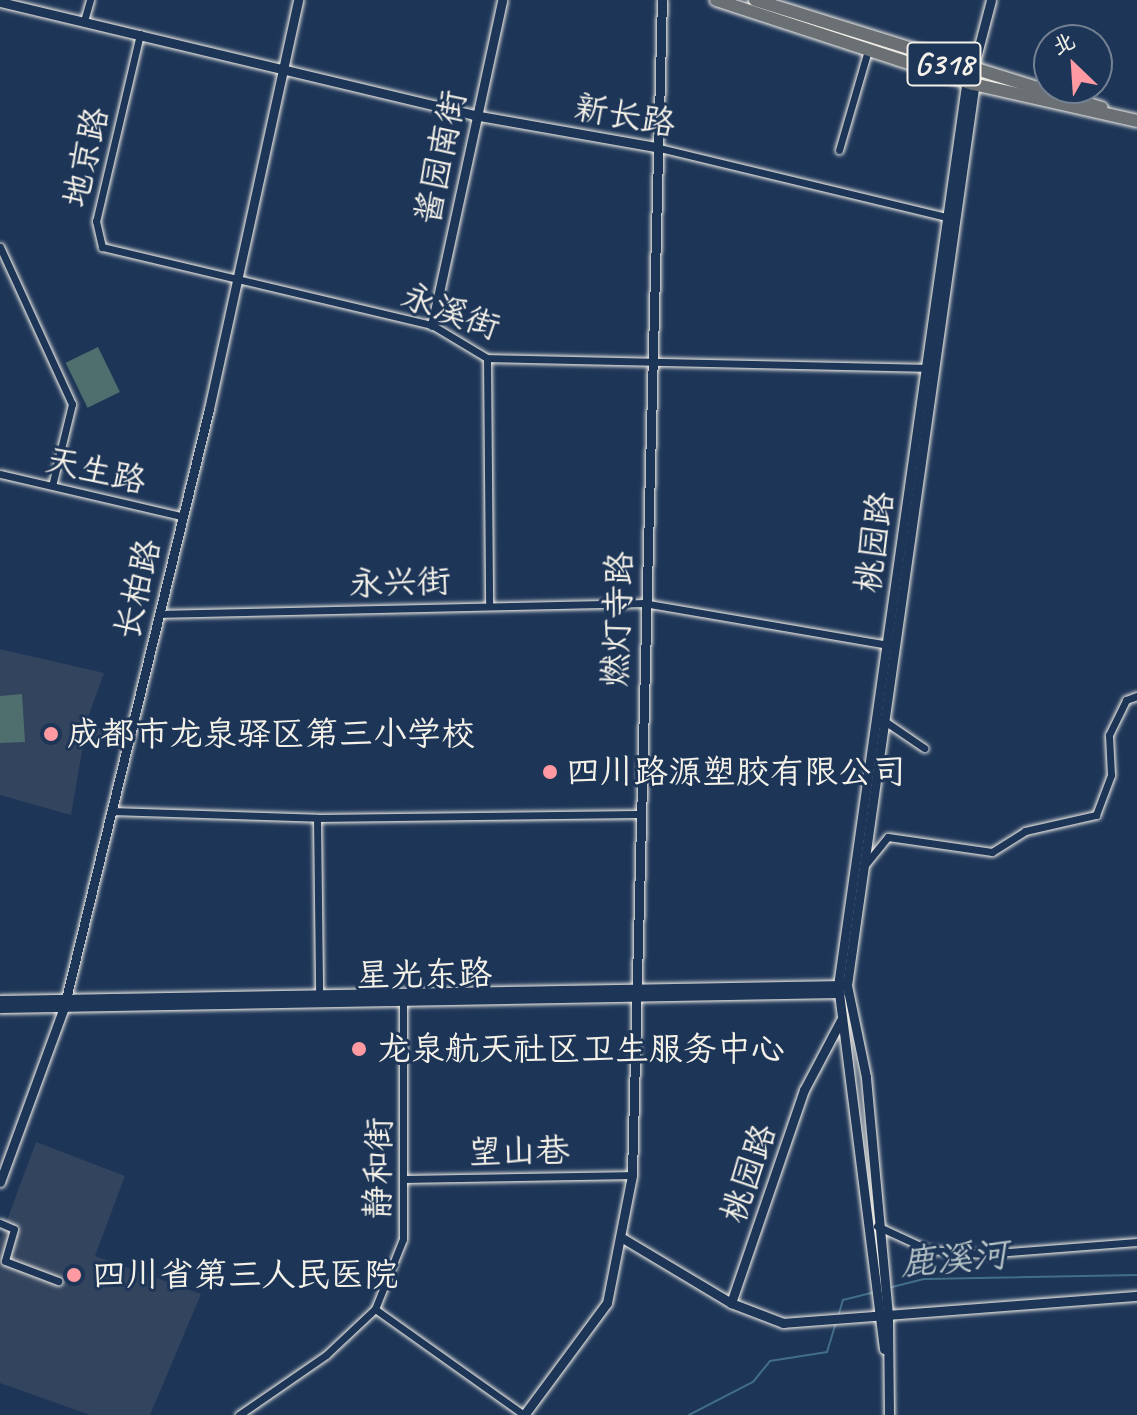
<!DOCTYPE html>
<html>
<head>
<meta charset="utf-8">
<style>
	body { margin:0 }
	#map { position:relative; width:1137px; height:1415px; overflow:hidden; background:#1d3557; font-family:Caveat,"LXGW WenKai TC",sans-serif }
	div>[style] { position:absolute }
	.built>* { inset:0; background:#33445e }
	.green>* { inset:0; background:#4e6f6e; transform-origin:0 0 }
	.stream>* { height:2px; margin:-1px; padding:0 1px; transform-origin:1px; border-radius:1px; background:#426e87 }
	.roads { filter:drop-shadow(0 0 2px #f4f1e8) drop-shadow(0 0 2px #f4f1e8) }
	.street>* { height:7px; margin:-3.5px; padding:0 3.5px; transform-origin:3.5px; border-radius:3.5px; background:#1d3557 }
	.secondary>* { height:9px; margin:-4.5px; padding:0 4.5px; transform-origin:4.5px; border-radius:4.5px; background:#1d3557 }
	.highway>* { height:12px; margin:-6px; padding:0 6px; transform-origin:6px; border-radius:6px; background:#6b7074 }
	.dots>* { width:22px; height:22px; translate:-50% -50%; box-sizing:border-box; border:4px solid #1d3557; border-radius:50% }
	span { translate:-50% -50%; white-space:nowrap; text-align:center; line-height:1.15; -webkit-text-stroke:6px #1d3557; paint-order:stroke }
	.shield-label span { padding:2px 6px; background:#1d3557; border:2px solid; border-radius:6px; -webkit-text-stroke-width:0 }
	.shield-label { font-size:32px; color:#f4f1e8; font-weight:700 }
	.street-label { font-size:34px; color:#f4f1e8 }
	.poi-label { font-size:34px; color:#f4f1e8 }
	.left { translate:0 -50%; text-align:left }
	.water-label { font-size:36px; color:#b6c3c6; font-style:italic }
	.north { position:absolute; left:1033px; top:24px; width:80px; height:80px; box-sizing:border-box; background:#1d3557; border:2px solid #738091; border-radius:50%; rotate:335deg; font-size:22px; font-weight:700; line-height:32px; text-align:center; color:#f4f1e8 }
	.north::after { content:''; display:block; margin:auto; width:28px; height:36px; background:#ff9aa2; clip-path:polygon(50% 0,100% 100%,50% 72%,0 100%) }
</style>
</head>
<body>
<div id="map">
	<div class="built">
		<i style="clip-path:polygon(0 649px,104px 673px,86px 723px,103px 730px,100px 741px,84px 740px,71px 815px,0 795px)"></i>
		<i style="clip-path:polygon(36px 1142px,125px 1176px,95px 1256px,201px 1294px,150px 1415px,90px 1415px,0 1383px,0 1239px)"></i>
	</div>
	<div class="green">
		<i style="left:98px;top:347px;width:50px;height:36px;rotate:64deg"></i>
		<i style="clip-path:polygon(22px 694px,25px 742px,0 743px,0 696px)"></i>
	</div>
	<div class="stream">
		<i style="left:888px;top:1288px;width:38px;rotate:-14deg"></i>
		<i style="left:925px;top:1279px;width:212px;rotate:-1.1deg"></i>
		<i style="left:838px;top:1317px;width:18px;rotate:-74deg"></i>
		<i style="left:843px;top:1300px;width:32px;rotate:-14deg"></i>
		<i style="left:689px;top:1415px;width:72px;rotate:-27.3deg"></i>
		<i style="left:753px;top:1382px;width:27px;rotate:-51deg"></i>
		<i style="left:770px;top:1361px;width:58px;rotate:-9deg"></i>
		<i style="left:827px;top:1352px;width:30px;rotate:-73deg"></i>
	</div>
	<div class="roads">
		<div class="street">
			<i style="left:84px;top:21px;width:22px;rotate:-74deg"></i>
			<i style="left:140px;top:34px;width:192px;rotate:103.2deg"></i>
			<i style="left:96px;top:221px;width:27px;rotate:77deg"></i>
			<i style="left:102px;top:247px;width:339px;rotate:13.3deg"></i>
			<i style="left:432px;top:325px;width:64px;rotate:31deg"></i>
			<i style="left:487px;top:358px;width:442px;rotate:1.3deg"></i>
			<i style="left:655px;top:147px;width:303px;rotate:13.5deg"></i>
			<i style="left:839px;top:150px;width:104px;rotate:-73.8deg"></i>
			<i style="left:0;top:247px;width:173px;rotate:65.4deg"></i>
			<i style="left:72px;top:404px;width:84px;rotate:103.7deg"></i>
			<i style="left:487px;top:358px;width:247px;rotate:89.5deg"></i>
			<i style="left:0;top:474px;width:186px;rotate:13.1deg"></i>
			<i style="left:159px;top:614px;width:484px;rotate:-1.3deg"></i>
			<i style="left:643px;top:603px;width:250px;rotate:9.7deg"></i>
			<i style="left:883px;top:720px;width:50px;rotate:34.3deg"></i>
			<i style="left:111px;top:811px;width:206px;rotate:1.9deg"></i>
			<i style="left:317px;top:818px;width:321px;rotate:-0.7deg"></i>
			<i style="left:317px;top:818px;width:176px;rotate:89.3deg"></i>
			<i style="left:865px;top:865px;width:36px;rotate:-51deg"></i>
			<i style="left:888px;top:837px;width:105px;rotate:8.2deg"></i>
			<i style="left:992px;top:852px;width:39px;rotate:-32deg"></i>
			<i style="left:1025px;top:831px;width:73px;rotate:-12.7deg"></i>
			<i style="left:1096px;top:815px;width:43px;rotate:-69.4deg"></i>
			<i style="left:1111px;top:775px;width:40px;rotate:-92.9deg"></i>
			<i style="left:1109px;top:735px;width:39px;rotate:-64deg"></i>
			<i style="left:1126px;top:700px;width:12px;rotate:-20deg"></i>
			<i style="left:407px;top:1179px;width:225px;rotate:-1deg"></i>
			<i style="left:0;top:1223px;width:15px;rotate:23deg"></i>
			<i style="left:14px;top:1229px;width:33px;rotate:106deg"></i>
			<i style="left:5px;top:1261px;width:57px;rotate:20.7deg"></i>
			<i style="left:877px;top:1226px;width:57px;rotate:24.8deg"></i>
			<i style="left:929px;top:1250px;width:54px;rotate:4.2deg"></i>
			<i style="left:983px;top:1254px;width:154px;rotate:-4.5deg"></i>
			<i style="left:375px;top:1309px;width:183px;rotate:35.4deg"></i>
			<i style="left:239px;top:1415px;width:106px;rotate:-34.6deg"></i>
			<i style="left:326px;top:1355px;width:67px;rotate:-43.2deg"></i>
			<i style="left:375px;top:1309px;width:75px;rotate:-68.2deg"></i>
			<i style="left:403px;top:1239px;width:241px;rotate:-90deg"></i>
		</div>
		<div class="secondary">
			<i style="left:0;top:2px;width:487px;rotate:13.4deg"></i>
			<i style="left:474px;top:115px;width:184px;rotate:10deg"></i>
			<i style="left:972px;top:73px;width:75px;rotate:-75.4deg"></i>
			<i style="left:432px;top:325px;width:332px;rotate:-77.8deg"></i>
			<i style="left:0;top:1000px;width:844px;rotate:-1.02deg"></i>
			<i style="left:0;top:1008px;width:840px;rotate:-1.02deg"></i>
			<i style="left:0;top:1182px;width:186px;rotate:-69.9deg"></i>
			<i style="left:64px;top:1007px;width:615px;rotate:-76.37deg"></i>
			<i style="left:209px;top:409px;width:419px;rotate:-77.7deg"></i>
			<i style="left:624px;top:1239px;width:125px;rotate:30.9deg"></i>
			<i style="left:731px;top:1303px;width:56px;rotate:21deg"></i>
			<i style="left:783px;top:1323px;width:355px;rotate:-4.4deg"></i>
			<i style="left:731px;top:1303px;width:225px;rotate:-71.1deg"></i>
			<i style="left:804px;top:1090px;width:79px;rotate:-62.1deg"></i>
			<i style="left:884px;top:1349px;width:366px;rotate:-97.2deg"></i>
			<i style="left:838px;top:986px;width:923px;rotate:-81.91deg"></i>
			<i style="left:524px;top:1415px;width:139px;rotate:-53.5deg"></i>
			<i style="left:607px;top:1303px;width:130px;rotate:-78.9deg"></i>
			<i style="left:632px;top:1175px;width:1175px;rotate:-88.54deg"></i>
			<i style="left:889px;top:1415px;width:100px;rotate:-90.6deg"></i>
			<i style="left:888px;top:1315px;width:239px;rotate:-95.3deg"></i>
			<i style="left:866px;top:1077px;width:94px;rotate:-101.7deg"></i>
			<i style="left:847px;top:985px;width:920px;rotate:-81.94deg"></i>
		</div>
		<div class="highway">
			<i style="left:716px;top:0;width:270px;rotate:18.1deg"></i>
			<i style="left:973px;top:84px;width:168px;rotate:12.7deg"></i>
			<i style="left:755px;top:0;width:363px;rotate:17.3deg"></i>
		</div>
	</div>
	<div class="dots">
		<i style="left:51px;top:734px;background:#ff9aa2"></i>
		<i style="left:550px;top:772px;background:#ff9aa2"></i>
		<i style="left:359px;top:1049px;background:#ff9aa2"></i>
		<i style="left:74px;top:1275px;background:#ff9aa2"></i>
	</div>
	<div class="shield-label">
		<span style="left:944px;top:64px">G318</span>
	</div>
	<div class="street-label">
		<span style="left:625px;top:115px;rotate:10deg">新长路</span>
		<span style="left:85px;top:157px;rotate:-77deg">地京路</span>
		<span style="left:440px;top:157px;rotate:-78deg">酱园南街</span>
		<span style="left:451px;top:311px;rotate:20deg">永溪街</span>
		<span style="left:96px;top:470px;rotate:13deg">天生路</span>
		<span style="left:874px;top:542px;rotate:-82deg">桃园路</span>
		<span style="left:400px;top:582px;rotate:-2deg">永兴街</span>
		<span style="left:137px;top:589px;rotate:-77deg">长柏路</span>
		<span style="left:617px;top:619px;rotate:-88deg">燃灯寺路</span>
		<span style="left:424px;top:974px;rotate:-1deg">星光东路</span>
		<span style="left:519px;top:1151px;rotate:-1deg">望山巷</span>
		<span style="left:378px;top:1168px;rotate:-89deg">静和街</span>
		<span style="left:748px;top:1173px;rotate:-71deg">桃园路</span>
	</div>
	<div class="poi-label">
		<span class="left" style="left:67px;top:734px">成都市龙泉驿区第三小学校</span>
		<span class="left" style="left:566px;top:772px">四川路源塑胶有限公司</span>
		<span class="left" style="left:377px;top:1049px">龙泉航天社区卫生服务中心</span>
		<span class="left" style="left:92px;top:1275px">四川省第三人民医院</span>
	</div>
	<div class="water-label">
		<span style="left:954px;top:1259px;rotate:-5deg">鹿溪河</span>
	</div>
	<div class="north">北</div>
</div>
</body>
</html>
